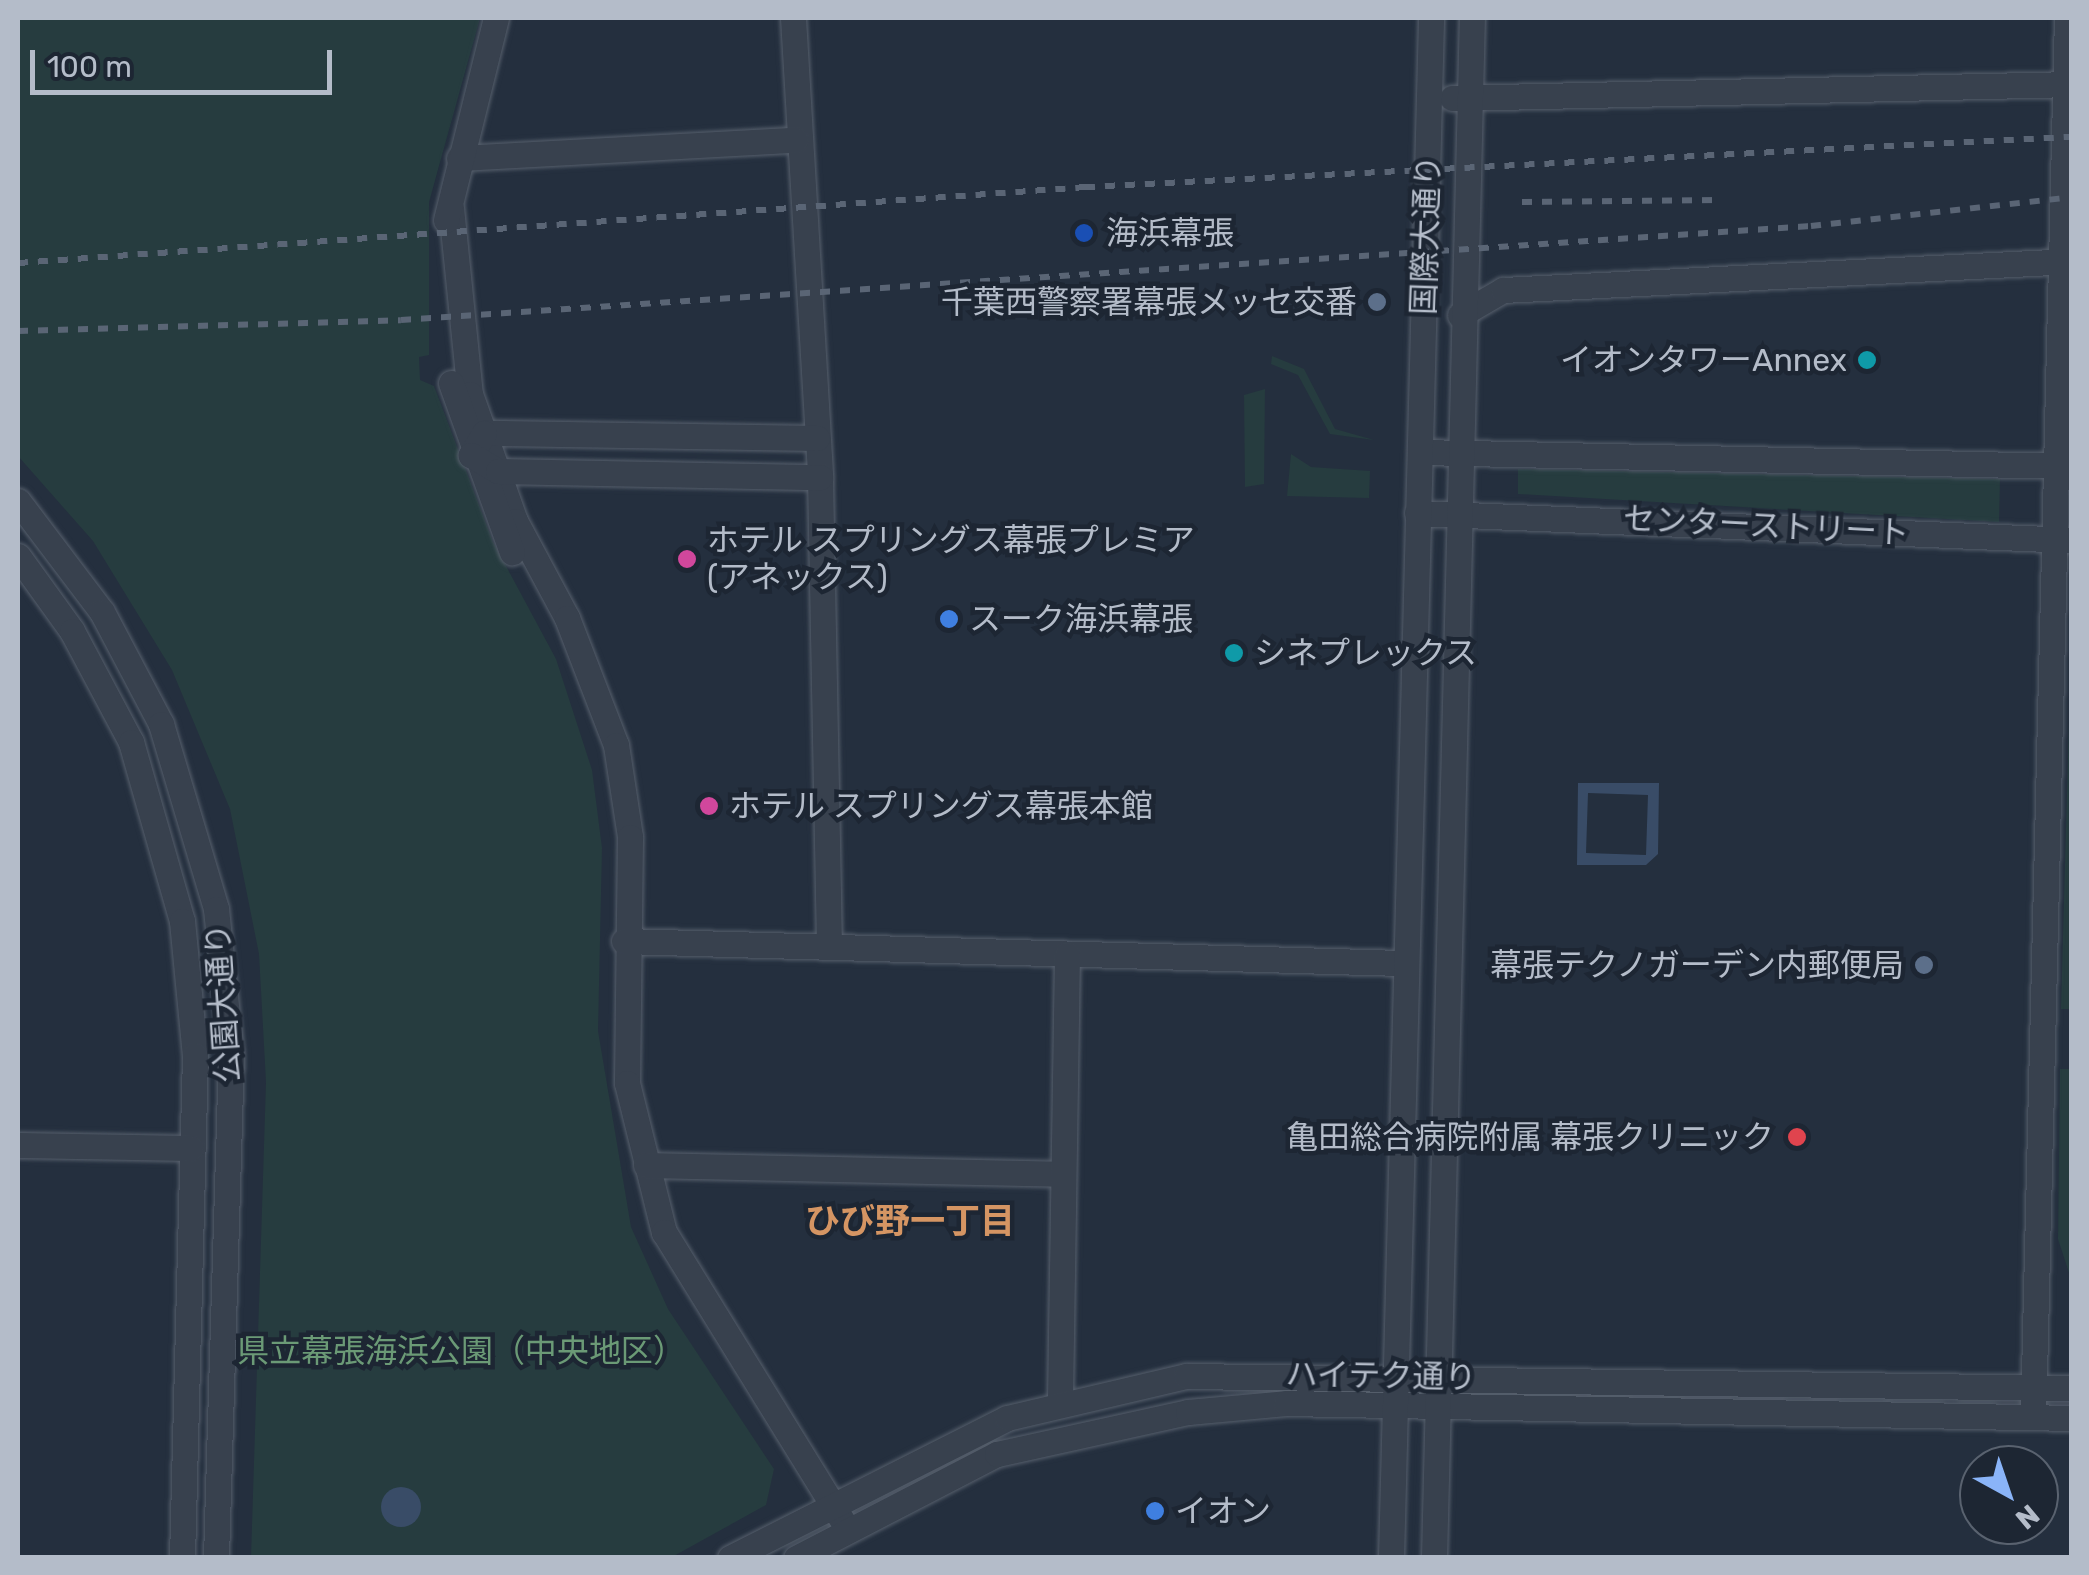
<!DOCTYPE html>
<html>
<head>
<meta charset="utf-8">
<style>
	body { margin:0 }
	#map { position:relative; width:2089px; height:1575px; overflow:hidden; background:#242f3e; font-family:Rubik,"Noto Sans JP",sans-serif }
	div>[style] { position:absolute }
	.green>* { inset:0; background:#263c3f }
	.water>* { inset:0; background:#394c67 }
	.round { border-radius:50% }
	.roads { filter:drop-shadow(0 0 2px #565f6c) drop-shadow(0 0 2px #565f6c) }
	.minor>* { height:25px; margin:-12.5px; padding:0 12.5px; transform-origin:12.5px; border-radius:12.5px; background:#38414e }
	.rail>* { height:6px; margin-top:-3px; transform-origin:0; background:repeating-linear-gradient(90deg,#5a6575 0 10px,transparent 0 20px) }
	.dots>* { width:28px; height:28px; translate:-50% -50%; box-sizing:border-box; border:5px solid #1d2633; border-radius:50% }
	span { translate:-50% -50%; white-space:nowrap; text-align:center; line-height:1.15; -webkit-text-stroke:9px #1d2633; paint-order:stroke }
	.poi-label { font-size:32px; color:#b4bcc9 }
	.left { translate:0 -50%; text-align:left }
	.right { translate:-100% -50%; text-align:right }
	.street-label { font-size:32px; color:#b4bcc9 }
	.park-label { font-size:32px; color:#6b9a76 }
	.neighbourhood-label { font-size:35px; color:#d59563; font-weight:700 }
	.frame { position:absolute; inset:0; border:20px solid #b4bcc9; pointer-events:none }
	.north { position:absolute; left:1959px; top:1445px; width:100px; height:100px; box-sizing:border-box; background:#1d2633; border:2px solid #59626f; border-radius:50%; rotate:140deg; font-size:28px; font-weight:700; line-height:40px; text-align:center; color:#b4bcc9 }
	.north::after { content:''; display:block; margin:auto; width:35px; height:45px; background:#8ab4f8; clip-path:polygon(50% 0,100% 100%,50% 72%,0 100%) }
	.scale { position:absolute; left:30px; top:50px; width:302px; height:45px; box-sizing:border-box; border:5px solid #b4bcc9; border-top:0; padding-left:12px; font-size:30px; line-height:35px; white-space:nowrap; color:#b4bcc9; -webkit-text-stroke:8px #1d2633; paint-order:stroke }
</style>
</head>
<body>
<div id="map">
	<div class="green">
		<i style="clip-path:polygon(18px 18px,480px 18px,429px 202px,429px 355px,419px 357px,420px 380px,434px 386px,493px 542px,556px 659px,592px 770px,602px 848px,598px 1031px,631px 1227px,668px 1309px,774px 1469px,766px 1505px,672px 1557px,251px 1557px,266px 1082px,259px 954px,230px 809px,172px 670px,93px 541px,18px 456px)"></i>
		<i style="clip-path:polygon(1272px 356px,1304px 369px,1335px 429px,1374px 440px,1330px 434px,1298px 375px,1271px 364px)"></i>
		<i style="clip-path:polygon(1265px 389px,1264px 484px,1245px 487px,1244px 395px)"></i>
		<i style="clip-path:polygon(1291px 454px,1311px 467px,1370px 471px,1369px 498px,1287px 496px)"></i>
		<i style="clip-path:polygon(1518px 469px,2000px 479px,1999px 522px,1518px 494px)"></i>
		<i style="clip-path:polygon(2071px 649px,2071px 1046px,2071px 1009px,2061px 1009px)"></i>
		<i style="clip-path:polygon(2060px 1069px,2071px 1069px,2071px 1279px,2058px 1239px)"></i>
	</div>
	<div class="water">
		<i style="clip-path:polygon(evenodd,1578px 783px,1659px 783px,1658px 854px,1646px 865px,1577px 865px,1578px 783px,1588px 793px,1648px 795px,1646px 855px,1586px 853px,1588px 793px)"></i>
		<i class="round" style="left:381px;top:1487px;width:40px;height:40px"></i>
	</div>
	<div class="roads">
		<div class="minor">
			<i style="left:793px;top:18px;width:460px;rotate:86.6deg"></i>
			<i style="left:820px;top:477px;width:468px;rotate:88.9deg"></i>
			<i style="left:1452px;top:98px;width:620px;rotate:-1.29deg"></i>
			<i style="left:459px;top:158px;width:337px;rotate:-3.1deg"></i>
			<i style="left:451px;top:208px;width:187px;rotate:84.2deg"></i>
			<i style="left:470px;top:394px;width:135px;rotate:70.5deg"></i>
			<i style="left:515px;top:521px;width:110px;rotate:61.8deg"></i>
			<i style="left:567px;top:618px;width:136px;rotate:68.9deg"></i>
			<i style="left:616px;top:745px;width:93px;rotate:81.3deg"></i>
			<i style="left:630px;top:837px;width:246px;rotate:90.7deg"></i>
			<i style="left:627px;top:1083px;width:154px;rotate:76.1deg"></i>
			<i style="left:664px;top:1232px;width:350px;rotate:58.3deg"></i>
			<i style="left:446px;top:220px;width:208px;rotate:-76.1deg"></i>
			<i style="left:1460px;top:315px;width:50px;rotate:-30.2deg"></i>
			<i style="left:1503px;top:290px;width:570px;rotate:-2.92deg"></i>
			<i style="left:451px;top:383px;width:180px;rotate:70.2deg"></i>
			<i style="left:817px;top:438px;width:333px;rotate:-179.1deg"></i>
			<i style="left:484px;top:433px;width:26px;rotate:121deg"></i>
			<i style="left:471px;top:455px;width:31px;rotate:31deg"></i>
			<i style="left:498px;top:471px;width:322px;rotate:1.1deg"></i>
			<i style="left:1420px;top:452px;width:649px;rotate:1.24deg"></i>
			<i style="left:18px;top:501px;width:139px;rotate:52.9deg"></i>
			<i style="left:102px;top:612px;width:127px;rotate:62.2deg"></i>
			<i style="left:161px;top:724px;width:193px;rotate:73.4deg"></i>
			<i style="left:216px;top:909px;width:147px;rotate:84.1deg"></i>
			<i style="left:231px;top:1055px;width:503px;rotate:91.71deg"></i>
			<i style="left:1417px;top:513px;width:656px;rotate:2.36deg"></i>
			<i style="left:18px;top:556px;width:92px;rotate:54.2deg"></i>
			<i style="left:72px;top:631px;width:126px;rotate:62deg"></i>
			<i style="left:131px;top:742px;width:186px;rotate:74.1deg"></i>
			<i style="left:182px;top:921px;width:135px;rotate:84.5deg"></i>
			<i style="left:195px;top:1055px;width:503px;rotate:91.48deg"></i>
			<i style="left:624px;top:941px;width:780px;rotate:1.62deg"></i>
			<i style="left:18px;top:1145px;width:173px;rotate:1deg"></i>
			<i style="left:646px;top:1165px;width:413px;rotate:1.2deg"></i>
			<i style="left:1060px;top:1399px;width:445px;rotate:-89.1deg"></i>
			<i style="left:2033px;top:1417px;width:1399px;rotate:-88.61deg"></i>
			<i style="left:730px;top:1558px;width:310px;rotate:-26.8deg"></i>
			<i style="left:1007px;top:1418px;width:184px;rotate:-13.2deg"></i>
			<i style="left:1186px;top:1376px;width:886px;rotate:0.78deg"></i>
			<i style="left:796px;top:1558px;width:226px;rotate:-27.4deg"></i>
			<i style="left:997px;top:1454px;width:196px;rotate:-12.4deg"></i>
			<i style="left:1188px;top:1412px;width:98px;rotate:-5.2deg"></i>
			<i style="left:1286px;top:1403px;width:786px;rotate:1.09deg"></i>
			<i style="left:1391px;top:1558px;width:1541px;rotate:-88.51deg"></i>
			<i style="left:1434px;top:1558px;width:1540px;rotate:-88.59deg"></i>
		</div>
	</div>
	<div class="rail">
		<i style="left:1522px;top:202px;width:198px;rotate:-0.6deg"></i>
		<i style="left:18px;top:263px;width:1070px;rotate:-4.07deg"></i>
		<i style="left:1085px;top:187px;width:988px;rotate:-2.9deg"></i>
		<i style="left:18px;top:331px;width:383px;rotate:-1.6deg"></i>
		<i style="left:401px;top:320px;width:1413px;rotate:-3.81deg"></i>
		<i style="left:1811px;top:226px;width:263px;rotate:-6.3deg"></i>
	</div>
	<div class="dots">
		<i style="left:1084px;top:233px;background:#1a4fb4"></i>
		<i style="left:1377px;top:302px;background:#5c6f8a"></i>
		<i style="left:1867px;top:360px;background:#0f9aa8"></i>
		<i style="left:687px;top:559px;background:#d1479c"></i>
		<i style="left:949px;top:619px;background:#3f7fe0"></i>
		<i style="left:1234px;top:653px;background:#0f9aa8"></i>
		<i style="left:709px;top:806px;background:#d1479c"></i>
		<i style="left:1924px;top:965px;background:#5c6f8a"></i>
		<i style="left:1797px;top:1137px;background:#e0444e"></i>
		<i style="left:1155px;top:1511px;background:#3f7fe0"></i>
	</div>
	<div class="poi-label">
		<span class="left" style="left:1106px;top:233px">海浜幕張</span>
		<span class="right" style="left:1357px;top:302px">千葉西警察署幕張メッセ交番</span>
		<span class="right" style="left:1847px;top:360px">イオンタワーAnnex</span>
		<span class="left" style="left:707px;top:559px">ホテル スプリングス幕張プレミア<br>(アネックス)</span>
		<span class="left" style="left:969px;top:619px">スーク海浜幕張</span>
		<span class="left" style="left:1254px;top:653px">シネプレックス</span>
		<span class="left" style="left:729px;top:806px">ホテル スプリングス幕張本館</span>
		<span class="right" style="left:1904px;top:965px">幕張テクノガーデン内郵便局</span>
		<span class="right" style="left:1774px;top:1137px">亀田総合病院附属 幕張クリニック</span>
		<span class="left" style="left:1175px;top:1511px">イオン</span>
	</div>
	<div class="street-label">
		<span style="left:1426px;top:235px;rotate:-88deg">国際大通り</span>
		<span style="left:1766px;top:526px;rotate:3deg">センターストリート</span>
		<span style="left:223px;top:1003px;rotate:-94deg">公園大通り</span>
		<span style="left:1381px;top:1376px;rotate:1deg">ハイテク通り</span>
	</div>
	<div class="park-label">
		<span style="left:461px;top:1351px">県立幕張海浜公園（中央地区）</span>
	</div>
	<div class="neighbourhood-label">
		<span style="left:910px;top:1221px">ひび野一丁目</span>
	</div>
	<div class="frame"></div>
	<div class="north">N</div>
	<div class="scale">100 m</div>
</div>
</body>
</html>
